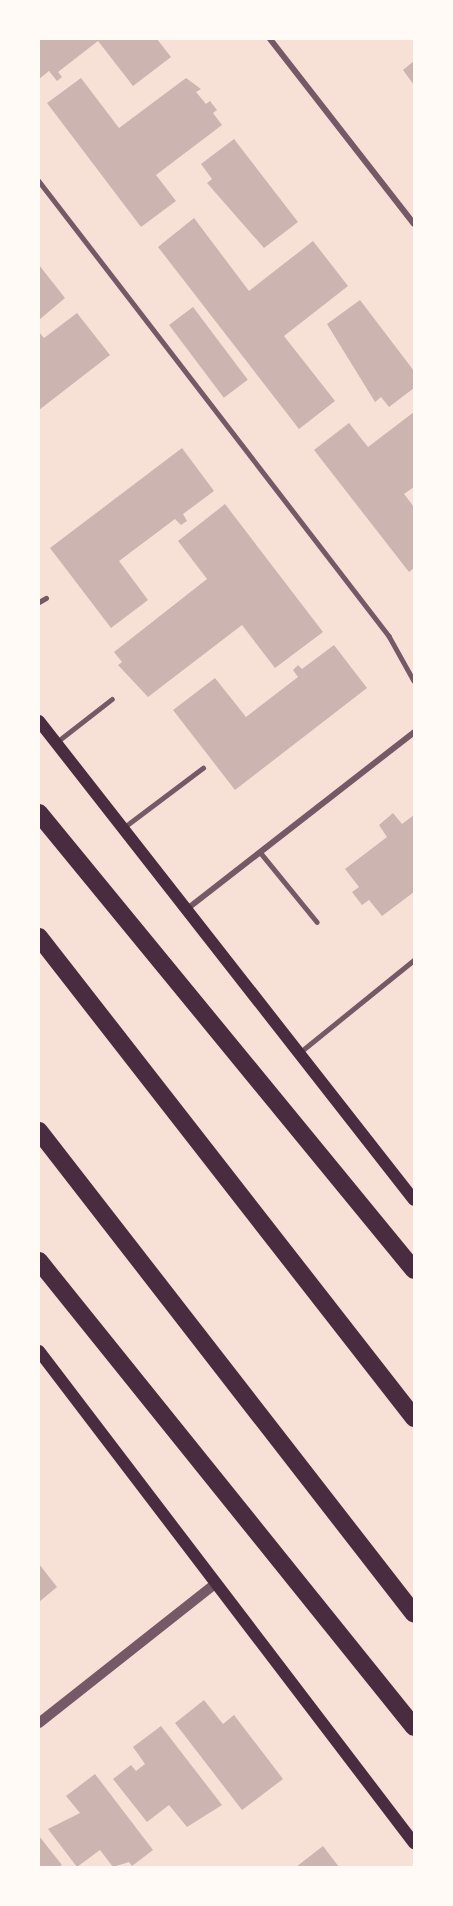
<!DOCTYPE html>
<html>
<head>
<meta charset="utf-8">
<style>
	body { margin:0 }
	#map { position:relative; width:453px; height:1906px; overflow:hidden; background:#f7e1d7; font-family:Manrope,sans-serif }
	div>[style] { position:absolute }
	.building>* { inset:0; background:#ccb4b1; transform-origin:0 0 }
	.service>* { height:4.5px; margin:-2.25px; padding:0 2.25px; transform-origin:2.25px; border-radius:2.25px; background:#755966 }
	.minor>* { height:6px; margin:-3px; padding:0 3px; transform-origin:3px; border-radius:3px; background:#755966 }
	.tertiary>* { height:10px; margin:-5px; padding:0 5px; transform-origin:5px; border-radius:5px; background:#755966 }
	.secondary>* { height:12px; margin:-6px; padding:0 6px; transform-origin:6px; border-radius:6px; background:#4a2c40 }
	.motorway>* { height:18px; margin:-9px; padding:0 9px; transform-origin:9px; border-radius:9px; background:#4a2c40 }
	span { translate:-50% -50%; white-space:nowrap; text-align:center; line-height:1.15; -webkit-text-stroke:6px #fffaf5; paint-order:stroke }
	.frame { position:absolute; inset:0; border:40px solid #fffaf5; pointer-events:none }
</style>
</head>
<body>
<div id="map">
	<div class="building">
		<i style="clip-path:polygon(39px 39px,157px 39px,171px 57px,133px 86px,98px 41px,58px 72px,62px 77px,57px 81px,49px 71px,39px 79px)"></i>
		<i style="clip-path:polygon(414px 61px,414px 85px,403px 70px)"></i>
		<i style="clip-path:polygon(81px 78px,119px 128px,186px 78px,201px 89px,196px 92px,206px 104px,210px 101px,217px 110px,213px 113px,222px 125px,156px 175px,176px 201px,141px 227px,47px 103px)"></i>
		<i style="clip-path:polygon(234px 139px,298px 222px,264px 248px,207px 183px,212px 179px,201px 164px)"></i>
		<i style="clip-path:polygon(194px 218px,249px 291px,313px 241px,348px 286px,284px 336px,335px 401px,299px 429px,158px 247px)"></i>
		<i style="clip-path:polygon(39px 265px,65px 298px,39px 320px)"></i>
		<i style="clip-path:polygon(360px 300px,414px 371px,414px 388px,389px 407px,381px 397px,375px 402px,327px 324px)"></i>
		<i style="left:193px;top:307px;width:91px;height:30px;rotate:53deg"></i>
		<i style="clip-path:polygon(77px 313px,110px 355px,39px 410px,39px 332px,44px 338px)"></i>
		<i style="clip-path:polygon(414px 412px,414px 487px,404px 494px,414px 507px,414px 568px,409px 572px,314px 450px,349px 423px,368px 447px)"></i>
		<i style="clip-path:polygon(182px 448px,214px 491px,183px 514px,187px 521px,181px 525px,175px 519px,119px 561px,148px 600px,111px 628px,50px 548px)"></i>
		<i style="clip-path:polygon(225px 504px,323px 632px,275px 668px,242px 625px,148px 697px,118px 665px,122px 662px,114px 652px,207px 579px,178px 541px)"></i>
		<i style="clip-path:polygon(334px 645px,367px 688px,235px 790px,173px 710px,215px 678px,246px 717px,298px 677px,293px 670px,298px 665px,302px 669px)"></i>
		<i style="clip-path:polygon(393px 813px,402px 824px,414px 815px,414px 892px,382px 916px,369px 900px,362px 905px,352px 892px,359px 887px,345px 869px,387px 837px,379px 825px)"></i>
		<i style="clip-path:polygon(39px 1564px,57px 1587px,39px 1602px)"></i>
		<i style="clip-path:polygon(204px 1700px,223px 1724px,234px 1715px,283px 1779px,242px 1810px,175px 1723px)"></i>
		<i style="clip-path:polygon(161px 1726px,222px 1805px,187px 1827px,169px 1805px,147px 1822px,113px 1779px,131px 1765px,136px 1771px,145px 1764px,133px 1747px)"></i>
		<i style="clip-path:polygon(95px 1774px,153px 1850px,132px 1866px,129px 1862px,113px 1867px,100px 1850px,77px 1867px,48px 1829px,80px 1813px,66px 1796px)"></i>
		<i style="clip-path:polygon(39px 1836px,62px 1865px,58px 1867px,39px 1867px)"></i>
		<i style="clip-path:polygon(323px 1846px,339px 1867px,296px 1867px)"></i>
	</div>
	<div class="service">
		<i style="left:39px;top:181px;width:574px;rotate:52.43deg"></i>
		<i style="left:389px;top:636px;width:51px;rotate:60.9deg"></i>
		<i style="left:39px;top:602px;width:8px;rotate:-30deg"></i>
		<i style="left:58px;top:741px;width:68px;rotate:-37.9deg"></i>
		<i style="left:123px;top:828px;width:100px;rotate:-36.9deg"></i>
		<i style="left:260px;top:852px;width:90px;rotate:50.8deg"></i>
		<i style="left:299px;top:1053px;width:148px;rotate:-39deg"></i>
	</div>
	<div class="minor">
		<i style="left:270px;top:39px;width:234px;rotate:52.1deg"></i>
		<i style="left:187px;top:909px;width:288px;rotate:-37.9deg"></i>
	</div>
	<div class="tertiary">
		<i style="left:39px;top:1723px;width:226px;rotate:-38.3deg"></i>
	</div>
	<div class="secondary">
		<i style="left:39px;top:721px;width:608px;rotate:51.94deg"></i>
		<i style="left:39px;top:1351px;width:619px;rotate:52.69deg"></i>
	</div>
	<div class="motorway">
		<i style="left:39px;top:813px;width:591px;rotate:50.63deg"></i>
		<i style="left:39px;top:937px;width:610px;rotate:52.06deg"></i>
		<i style="left:39px;top:1131px;width:611px;rotate:52.17deg"></i>
		<i style="left:39px;top:1261px;width:598px;rotate:51.18deg"></i>
	</div>
	<div class="frame"></div>
</div>
</body>
</html>
